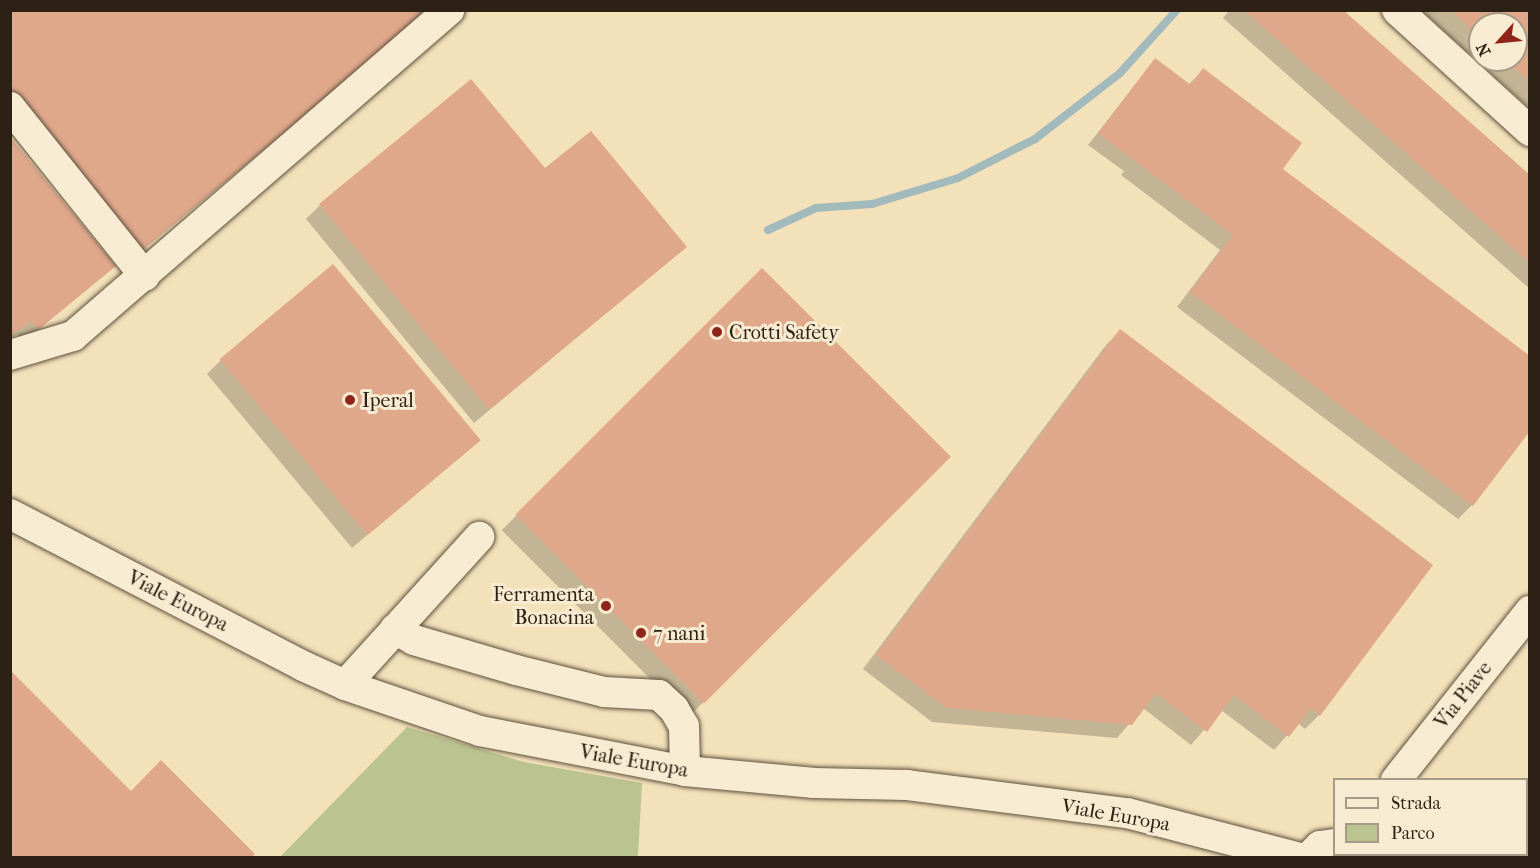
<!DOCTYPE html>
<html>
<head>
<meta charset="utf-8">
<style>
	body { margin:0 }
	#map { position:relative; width:1540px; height:868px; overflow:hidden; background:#f3e1ba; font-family:"IM FELL French Canon",serif }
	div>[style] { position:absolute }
	.green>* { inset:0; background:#bbc390 }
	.shadow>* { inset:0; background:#0003; transform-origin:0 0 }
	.stream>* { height:8px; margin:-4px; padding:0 4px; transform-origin:4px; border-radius:4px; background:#a2babc }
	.building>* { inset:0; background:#e0a88b; transform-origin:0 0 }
	.roads { filter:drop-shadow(0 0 2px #5e503e) drop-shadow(0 0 2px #5e503e) }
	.minor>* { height:30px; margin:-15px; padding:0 15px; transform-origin:15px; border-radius:15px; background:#f7ecd2 }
	.dots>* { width:16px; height:16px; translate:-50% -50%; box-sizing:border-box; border:3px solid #f7ecd2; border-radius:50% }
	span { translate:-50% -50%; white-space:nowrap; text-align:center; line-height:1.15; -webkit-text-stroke:6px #f7ecd2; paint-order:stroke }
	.poi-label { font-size:20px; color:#2d2014 }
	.left { translate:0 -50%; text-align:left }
	.right { translate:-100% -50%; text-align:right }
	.street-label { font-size:20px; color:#2d2014 }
	.frame { position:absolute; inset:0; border:12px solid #2d2014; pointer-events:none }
	.legend { position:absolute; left:1333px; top:778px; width:195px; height:78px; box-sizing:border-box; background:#f7ecd2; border:2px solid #a69a86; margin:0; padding:8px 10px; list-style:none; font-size:18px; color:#2d2014 }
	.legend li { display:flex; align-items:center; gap:12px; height:30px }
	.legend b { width:30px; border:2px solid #a69a86 }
	.north { position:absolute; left:1468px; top:12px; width:60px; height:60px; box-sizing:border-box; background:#f7ecd2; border:2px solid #a69a86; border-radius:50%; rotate:243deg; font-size:16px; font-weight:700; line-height:24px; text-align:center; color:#2d2014 }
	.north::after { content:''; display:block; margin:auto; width:21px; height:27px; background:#8f2418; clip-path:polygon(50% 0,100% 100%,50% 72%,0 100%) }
</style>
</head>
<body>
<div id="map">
	<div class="green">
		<i style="clip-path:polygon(407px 727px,524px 762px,642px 783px,638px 857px,280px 857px)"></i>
	</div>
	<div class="shadow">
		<i style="clip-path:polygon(10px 10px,429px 13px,127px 263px,10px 122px)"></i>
		<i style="clip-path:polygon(1230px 10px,1341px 10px,1530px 177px,1530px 289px,1223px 18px)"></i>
		<i style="clip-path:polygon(evenodd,1421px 10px,1530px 10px,1530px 109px,1421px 10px,1480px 24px,1516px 24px,1516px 60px,1480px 60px,1480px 24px)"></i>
		<i style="clip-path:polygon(1155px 60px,1188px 85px,1203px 70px,1281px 170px,1530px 428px,1472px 505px,1458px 519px,1177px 307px,1220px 250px,1121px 175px,1124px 171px,1088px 145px)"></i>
		<i style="clip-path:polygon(10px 139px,114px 266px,23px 342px,17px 334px,10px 338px)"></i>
		<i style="clip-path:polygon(545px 171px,685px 247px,474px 423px,306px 219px,320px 205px)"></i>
		<i style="left:762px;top:270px;width:264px;height:368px;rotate:45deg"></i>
		<i style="clip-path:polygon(1120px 331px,1319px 715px,1305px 729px,1298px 723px,1274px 750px,1221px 710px,1191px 745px,1143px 708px,1117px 738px,932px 722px,863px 669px,1106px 345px)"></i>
		<i style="clip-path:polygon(221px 360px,478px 441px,352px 548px,207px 374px)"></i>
	</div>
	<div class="stream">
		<i style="left:768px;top:230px;width:53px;rotate:-24.6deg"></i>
		<i style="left:816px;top:208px;width:56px;rotate:-4.1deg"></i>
		<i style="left:872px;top:204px;width:90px;rotate:-16.8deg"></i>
		<i style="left:958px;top:178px;width:86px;rotate:-26.9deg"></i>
		<i style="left:1035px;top:139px;width:108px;rotate:-37.8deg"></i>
		<i style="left:1120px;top:73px;width:85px;rotate:-47.9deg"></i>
	</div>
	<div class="building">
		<i style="clip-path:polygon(10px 10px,432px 10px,142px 250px,10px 91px)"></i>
		<i style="clip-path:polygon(1244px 10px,1343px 10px,1530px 175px,1530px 263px)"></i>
		<i style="clip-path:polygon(1450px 10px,1530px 10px,1530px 82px,1505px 60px,1516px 60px,1516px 24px,1480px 24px,1480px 37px)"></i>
		<i style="clip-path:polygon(1155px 58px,1191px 85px,1203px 68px,1302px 143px,1283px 169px,1530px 356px,1530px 431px,1473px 506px,1190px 292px,1233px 235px,1098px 133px)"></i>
		<i style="clip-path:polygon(471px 79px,545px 168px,591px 131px,687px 247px,489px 410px,319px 204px)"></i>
		<i style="clip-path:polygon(10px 137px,116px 266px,38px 330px,31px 321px,10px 336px)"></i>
		<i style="left:333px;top:264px;width:230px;height:148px;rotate:50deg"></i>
		<i style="left:762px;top:268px;width:267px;height:349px;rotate:45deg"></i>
		<i style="clip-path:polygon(1120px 329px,1433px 565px,1320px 716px,1311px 708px,1289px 737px,1234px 695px,1207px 732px,1156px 693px,1132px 725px,947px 708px,876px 655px)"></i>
		<i style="clip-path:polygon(10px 670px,131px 791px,161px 760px,255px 854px,251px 858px,10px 858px)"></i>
	</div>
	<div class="roads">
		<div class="minor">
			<i style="left:1397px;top:10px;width:180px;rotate:42.3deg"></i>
			<i style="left:10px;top:107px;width:216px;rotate:51.4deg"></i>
			<i style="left:10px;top:355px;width:66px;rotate:-16.8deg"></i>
			<i style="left:73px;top:336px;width:498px;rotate:-40.9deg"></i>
			<i style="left:10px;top:514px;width:330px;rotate:27.4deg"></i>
			<i style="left:303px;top:666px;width:46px;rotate:24.3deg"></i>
			<i style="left:345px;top:685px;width:143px;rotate:18.8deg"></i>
			<i style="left:480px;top:731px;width:209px;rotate:11deg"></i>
			<i style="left:685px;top:771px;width:130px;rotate:5.3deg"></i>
			<i style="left:814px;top:783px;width:93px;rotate:1.2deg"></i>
			<i style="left:907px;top:785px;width:222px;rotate:7.3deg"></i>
			<i style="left:1127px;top:813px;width:179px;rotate:14.6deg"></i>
			<i style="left:395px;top:629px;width:22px;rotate:30deg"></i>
			<i style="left:414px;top:640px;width:106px;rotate:16.4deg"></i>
			<i style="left:516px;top:670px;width:91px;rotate:14deg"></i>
			<i style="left:604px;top:692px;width:55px;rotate:3.1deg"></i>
			<i style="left:659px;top:695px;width:21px;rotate:43deg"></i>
			<i style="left:674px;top:709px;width:20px;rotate:60deg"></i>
			<i style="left:684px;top:726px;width:45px;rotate:88.7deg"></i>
			<i style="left:345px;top:685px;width:200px;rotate:-47.8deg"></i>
			<i style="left:1396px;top:780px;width:216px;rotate:-51.6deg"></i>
			<i style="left:1354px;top:854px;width:4px;rotate:63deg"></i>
			<i style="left:1308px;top:858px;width:17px;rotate:-45deg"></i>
			<i style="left:1320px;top:846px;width:14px;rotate:-8deg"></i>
		</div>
	</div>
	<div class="dots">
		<i style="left:717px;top:332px;background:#8f2418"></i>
		<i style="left:350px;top:400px;background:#8f2418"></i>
		<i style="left:606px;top:606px;background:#8f2418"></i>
		<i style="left:641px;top:633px;background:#8f2418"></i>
	</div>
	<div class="poi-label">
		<span class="left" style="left:729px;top:332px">Crotti Safety</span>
		<span class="left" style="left:362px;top:400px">Iperal</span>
		<span class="right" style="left:594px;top:606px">Ferramenta<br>Bonacina</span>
		<span class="left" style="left:653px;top:633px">7 nani</span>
	</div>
	<div class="street-label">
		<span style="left:178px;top:601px;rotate:27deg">Viale Europa</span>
		<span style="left:1463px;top:695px;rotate:-52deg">Via Piave</span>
		<span style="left:634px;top:761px;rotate:10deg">Viale Europa</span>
		<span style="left:1116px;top:815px;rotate:10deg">Viale Europa</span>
	</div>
	<div class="frame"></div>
	<ul class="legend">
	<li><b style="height:8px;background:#f7ecd2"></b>Strada</li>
	<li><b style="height:16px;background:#bbc390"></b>Parco</li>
	</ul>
	<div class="north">N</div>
</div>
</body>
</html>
